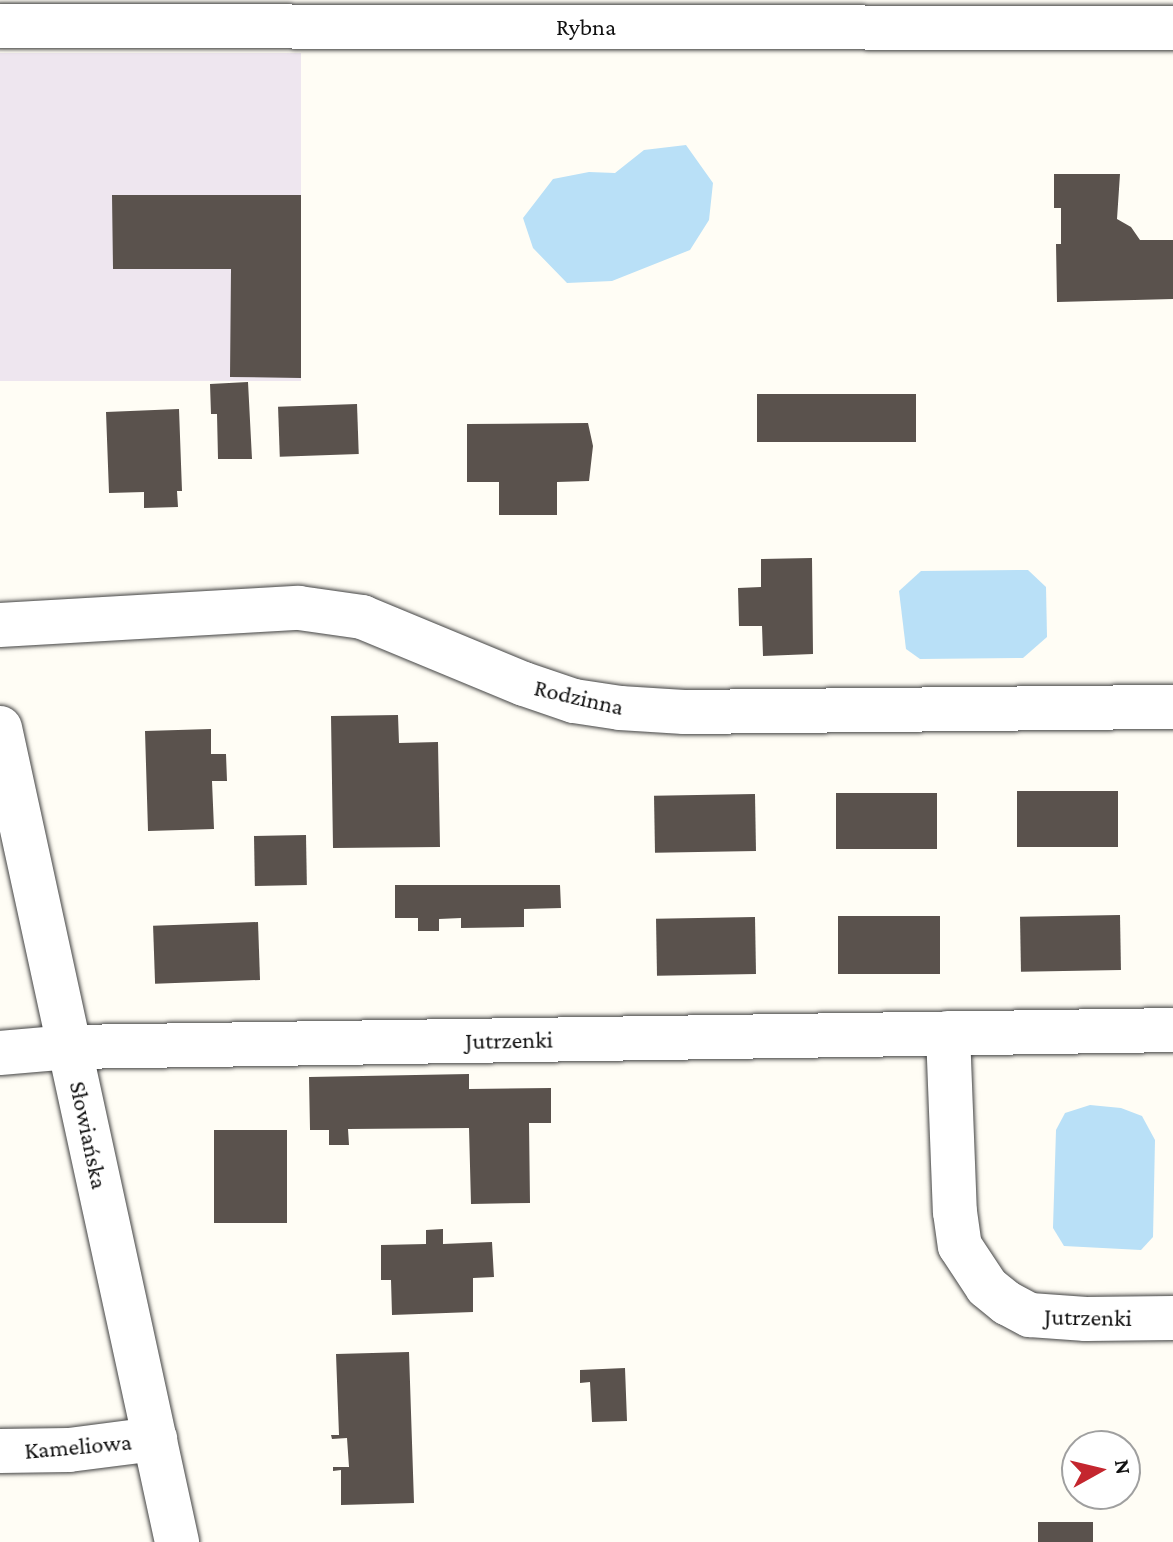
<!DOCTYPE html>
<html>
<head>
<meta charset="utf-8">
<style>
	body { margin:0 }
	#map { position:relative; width:1173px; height:1542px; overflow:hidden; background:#fffdf5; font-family:"Crimson Pro",serif }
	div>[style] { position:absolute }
	.industrial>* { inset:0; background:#eee6ef; transform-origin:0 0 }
	.water>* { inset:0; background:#b9e0f7 }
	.building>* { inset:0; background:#5a524d; transform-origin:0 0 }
	.roads { filter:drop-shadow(0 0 2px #444) drop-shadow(0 0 2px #444) }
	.minor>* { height:44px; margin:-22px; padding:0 22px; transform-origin:22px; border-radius:22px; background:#fff }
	span { translate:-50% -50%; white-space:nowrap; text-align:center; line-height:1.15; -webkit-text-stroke:8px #fff; paint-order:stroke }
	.street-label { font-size:24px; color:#111 }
	.north { position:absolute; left:1061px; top:1430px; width:80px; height:80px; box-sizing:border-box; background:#fff; border:2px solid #a0a0a0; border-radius:50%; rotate:82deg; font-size:22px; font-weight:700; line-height:32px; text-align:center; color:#111 }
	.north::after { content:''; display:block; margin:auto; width:28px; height:36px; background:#c4262e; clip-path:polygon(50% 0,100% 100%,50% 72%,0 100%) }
</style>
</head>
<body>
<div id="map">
	<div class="industrial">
		<i style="left:0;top:53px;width:301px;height:328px"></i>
	</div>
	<div class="water">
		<i style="clip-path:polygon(686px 145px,713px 183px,709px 220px,690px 250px,612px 281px,567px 283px,533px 248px,523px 218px,553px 179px,589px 172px,615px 173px,644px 150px)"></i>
		<i style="clip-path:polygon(1028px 570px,1046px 587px,1047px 637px,1023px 658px,920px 659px,906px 649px,899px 591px,921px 571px)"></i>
		<i style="clip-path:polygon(1090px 1105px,1121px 1108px,1142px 1116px,1155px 1140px,1153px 1237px,1141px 1250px,1064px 1246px,1053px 1228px,1056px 1130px,1065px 1113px)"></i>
	</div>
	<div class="building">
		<i style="clip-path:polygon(1054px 174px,1120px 174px,1117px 219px,1131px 227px,1140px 240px,1173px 240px,1173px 299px,1057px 302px,1056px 244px,1061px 244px,1061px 208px,1054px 208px)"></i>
		<i style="clip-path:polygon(112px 195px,301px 195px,301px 378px,230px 377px,231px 269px,113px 269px)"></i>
		<i style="clip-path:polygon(248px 382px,252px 459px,218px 459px,217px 414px,211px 414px,210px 384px)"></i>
		<i style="left:916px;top:394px;width:48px;height:159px;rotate:90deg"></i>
		<i style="left:357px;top:404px;width:50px;height:79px;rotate:88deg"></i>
		<i style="clip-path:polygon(179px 409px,182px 491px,177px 491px,178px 507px,144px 508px,144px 492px,109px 493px,106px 412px)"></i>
		<i style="clip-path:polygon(588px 423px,593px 446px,589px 481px,557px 482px,557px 515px,499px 515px,499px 482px,467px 482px,467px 424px)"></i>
		<i style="clip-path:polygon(812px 558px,813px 654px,763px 656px,762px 626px,739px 626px,738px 588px,761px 587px,761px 559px)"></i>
		<i style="clip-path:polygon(398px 715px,399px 743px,438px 742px,440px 847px,333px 848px,331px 716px)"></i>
		<i style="clip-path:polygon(211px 729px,211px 754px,226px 754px,227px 781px,212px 781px,214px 829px,148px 831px,145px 731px)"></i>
		<i style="left:1017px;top:791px;width:101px;height:56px"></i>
		<i style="left:836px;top:793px;width:101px;height:56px"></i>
		<i style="left:755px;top:794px;width:57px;height:101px;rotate:89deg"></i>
		<i style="left:306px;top:835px;width:50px;height:52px;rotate:89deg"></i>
		<i style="clip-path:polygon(395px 885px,560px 885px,561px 908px,524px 909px,524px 927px,461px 928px,461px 918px,439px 919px,439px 931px,418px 931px,418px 918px,395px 918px)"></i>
		<i style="left:1120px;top:915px;width:55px;height:100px;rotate:89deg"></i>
		<i style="left:940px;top:916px;width:58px;height:102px;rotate:90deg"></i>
		<i style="left:755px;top:917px;width:57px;height:99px;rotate:89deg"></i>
		<i style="left:258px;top:922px;width:58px;height:105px;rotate:88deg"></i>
		<i style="clip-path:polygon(469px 1074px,469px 1089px,551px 1088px,551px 1123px,529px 1123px,530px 1203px,471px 1204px,469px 1128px,348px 1129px,349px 1145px,329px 1145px,329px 1130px,310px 1130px,309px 1077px)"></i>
		<i style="left:214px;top:1130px;width:73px;height:93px"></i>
		<i style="clip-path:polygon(443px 1229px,443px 1244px,492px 1242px,494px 1277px,473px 1278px,473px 1312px,392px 1315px,391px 1280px,381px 1280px,381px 1245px,426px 1244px,426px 1230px)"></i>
		<i style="clip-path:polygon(409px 1352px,414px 1503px,341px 1505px,341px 1470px,333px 1471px,333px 1467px,349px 1467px,347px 1438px,332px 1439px,331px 1435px,339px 1435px,336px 1354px)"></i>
		<i style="clip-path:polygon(625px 1368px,627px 1421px,592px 1422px,590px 1382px,580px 1383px,580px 1370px)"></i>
		<i style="left:1038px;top:1522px;width:55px;height:20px"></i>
	</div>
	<div class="roads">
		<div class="minor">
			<i style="left:0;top:26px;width:1173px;rotate:0.1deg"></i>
			<i style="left:0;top:625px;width:299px;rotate:-3.3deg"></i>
			<i style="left:299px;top:608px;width:64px;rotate:8.1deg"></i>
			<i style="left:362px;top:617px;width:175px;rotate:22.5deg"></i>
			<i style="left:524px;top:684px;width:53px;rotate:18.8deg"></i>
			<i style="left:574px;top:701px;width:47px;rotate:8.7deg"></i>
			<i style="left:620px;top:708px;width:64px;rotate:3.6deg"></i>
			<i style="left:684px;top:712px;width:489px;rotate:-0.6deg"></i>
			<i style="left:0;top:728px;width:833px;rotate:77.73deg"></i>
			<i style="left:948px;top:1033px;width:179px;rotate:87.8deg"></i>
			<i style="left:955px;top:1212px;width:34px;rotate:82deg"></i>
			<i style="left:960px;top:1246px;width:49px;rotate:56.6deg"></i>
			<i style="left:987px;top:1287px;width:26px;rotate:39deg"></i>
			<i style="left:1007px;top:1303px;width:26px;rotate:28deg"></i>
			<i style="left:1030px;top:1315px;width:56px;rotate:4.1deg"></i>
			<i style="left:1086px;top:1319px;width:87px;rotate:-0.7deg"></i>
			<i style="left:0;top:1053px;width:70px;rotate:-4.9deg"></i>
			<i style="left:70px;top:1047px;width:1103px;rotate:-0.88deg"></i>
			<i style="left:0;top:1451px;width:69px;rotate:-0.8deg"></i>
			<i style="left:69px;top:1450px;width:87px;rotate:-7.3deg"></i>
		</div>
	</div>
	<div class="street-label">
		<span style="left:586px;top:27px">Rybna</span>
		<span style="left:579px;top:697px;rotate:13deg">Rodzinna</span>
		<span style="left:509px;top:1040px;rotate:-1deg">Jutrzenki</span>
		<span style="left:89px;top:1135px;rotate:78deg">Słowiańska</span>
		<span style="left:1088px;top:1317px;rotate:1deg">Jutrzenki</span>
		<span style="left:78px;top:1446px;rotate:-5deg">Kameliowa</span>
	</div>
	<div class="north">N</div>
</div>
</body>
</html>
